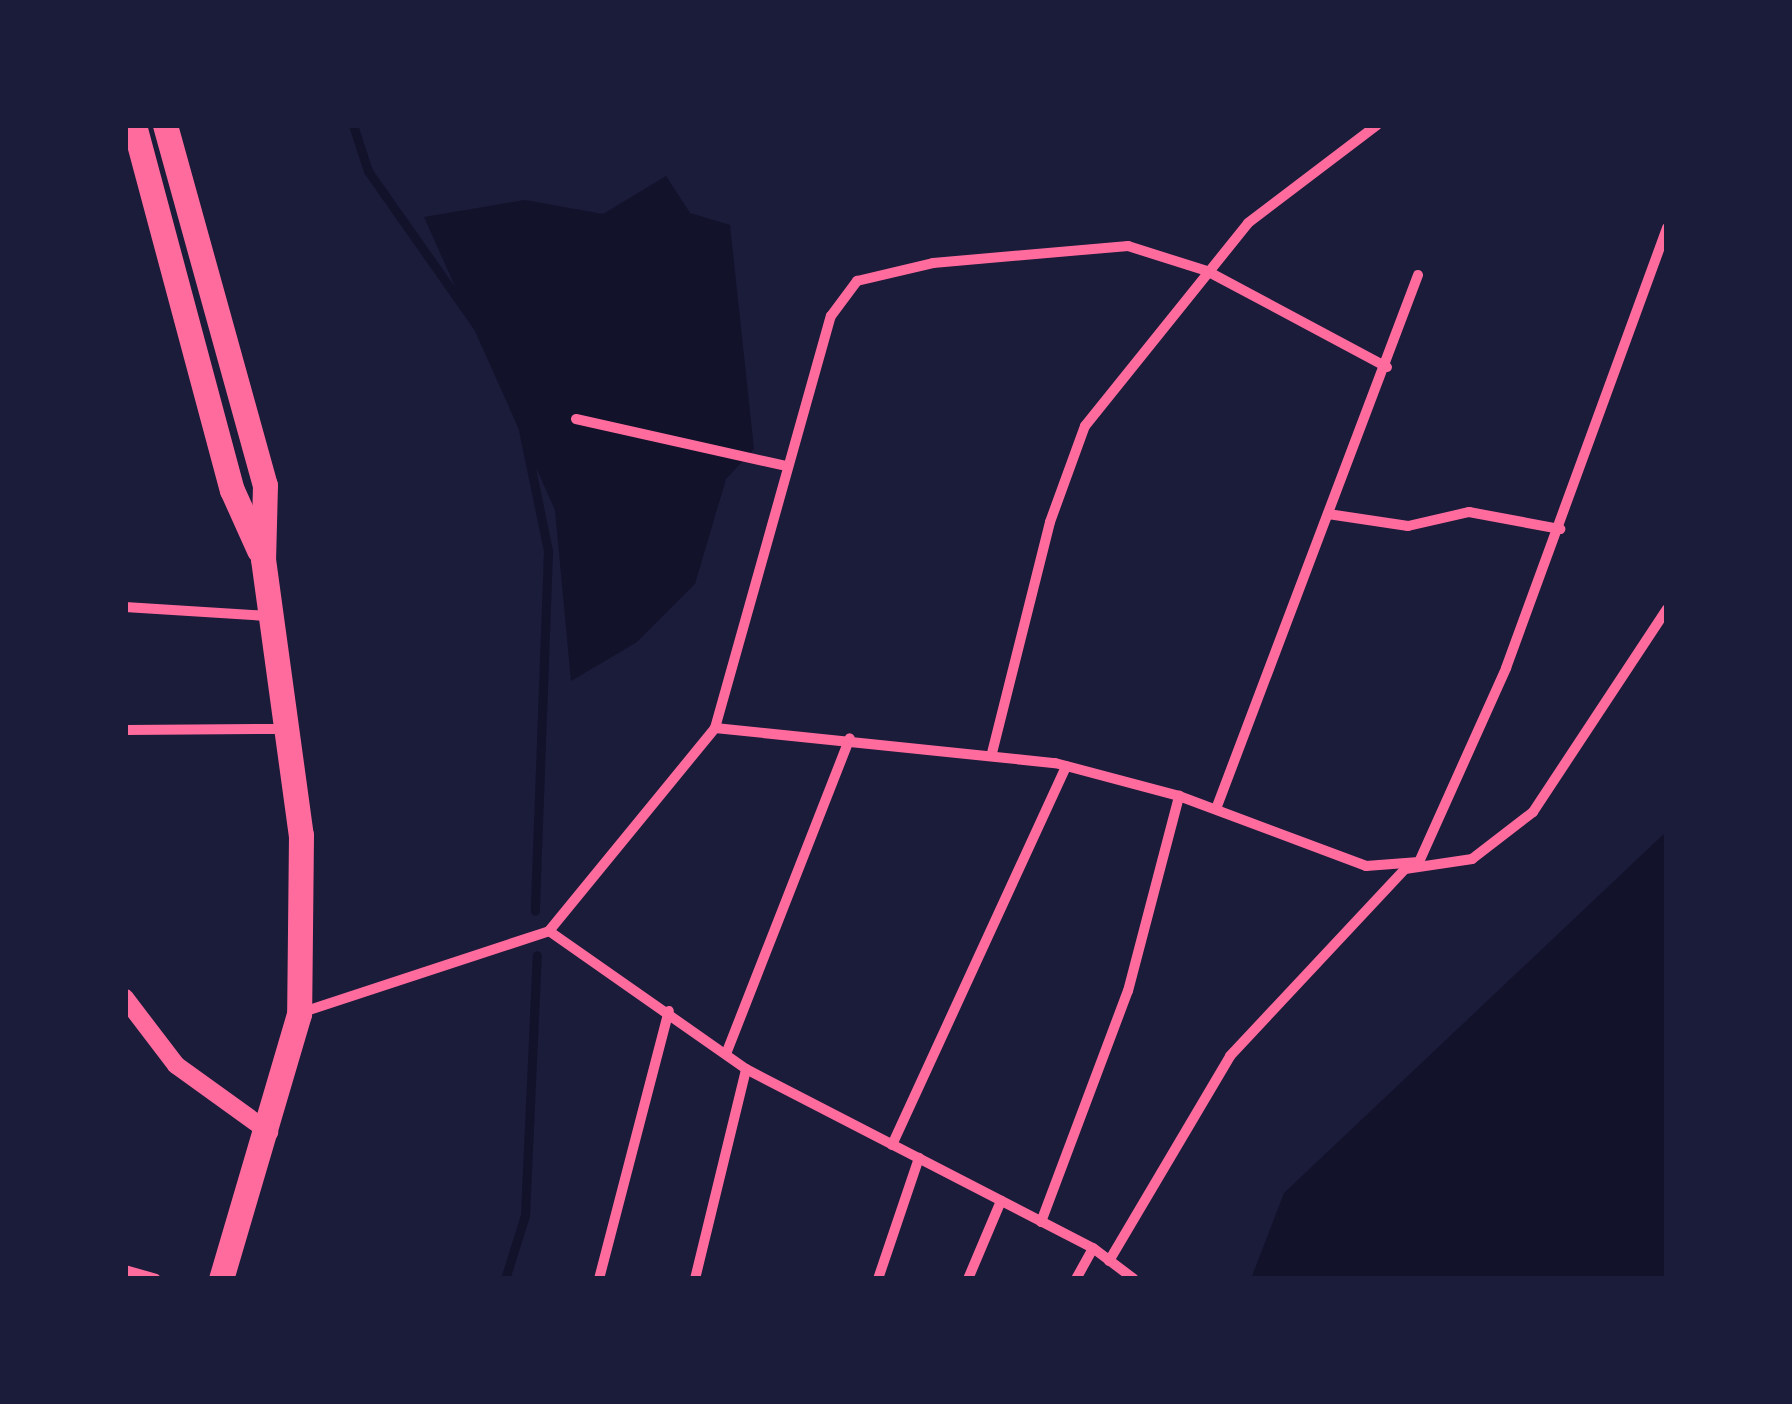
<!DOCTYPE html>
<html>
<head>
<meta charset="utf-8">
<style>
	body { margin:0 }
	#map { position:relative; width:1792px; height:1404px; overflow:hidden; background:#1b1b3a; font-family:Inter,sans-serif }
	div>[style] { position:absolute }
	.water>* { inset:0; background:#12122b }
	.stream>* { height:9px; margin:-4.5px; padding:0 4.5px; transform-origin:4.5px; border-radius:4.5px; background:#12122b }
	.minor>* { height:10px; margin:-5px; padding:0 5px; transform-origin:5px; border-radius:5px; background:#ff6b9d }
	.tertiary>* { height:18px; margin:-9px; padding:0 9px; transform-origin:9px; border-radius:9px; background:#ff6b9d }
	.primary>* { height:25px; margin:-12.5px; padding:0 12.5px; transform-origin:12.5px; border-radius:12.5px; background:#ff6b9d }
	span { translate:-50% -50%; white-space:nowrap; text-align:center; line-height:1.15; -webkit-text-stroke:8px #1b1b3a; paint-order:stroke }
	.frame { position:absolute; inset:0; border:128px solid #1b1b3a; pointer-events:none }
</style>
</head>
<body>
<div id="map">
	<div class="water">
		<i style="clip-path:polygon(666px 176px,690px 213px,730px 225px,754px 449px,726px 479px,695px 584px,637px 642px,571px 681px,555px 510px,424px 217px,525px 200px,603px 214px)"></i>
		<i style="clip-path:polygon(1667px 831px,1667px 1279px,1251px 1279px,1284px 1193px)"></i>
	</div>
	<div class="stream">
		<i style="left:353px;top:125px;width:48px;rotate:71.9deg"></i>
		<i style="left:368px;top:171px;width:193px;rotate:54.9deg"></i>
		<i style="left:522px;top:425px;width:129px;rotate:78.3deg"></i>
		<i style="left:548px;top:551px;width:360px;rotate:92.1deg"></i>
		<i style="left:505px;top:1279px;width:67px;rotate:-72.6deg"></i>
		<i style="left:525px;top:1215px;width:260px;rotate:-87.4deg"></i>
	</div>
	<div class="minor">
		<i style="left:576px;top:419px;width:215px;rotate:12.6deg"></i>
		<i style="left:1328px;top:514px;width:81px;rotate:8.5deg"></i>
		<i style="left:1408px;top:526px;width:63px;rotate:-12.9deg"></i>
		<i style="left:1469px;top:512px;width:93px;rotate:10.6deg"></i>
		<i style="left:125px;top:607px;width:144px;rotate:3.6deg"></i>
		<i style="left:715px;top:728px;width:428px;rotate:-74.3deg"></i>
		<i style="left:831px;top:316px;width:44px;rotate:-53.4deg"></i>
		<i style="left:857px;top:281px;width:78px;rotate:-13.3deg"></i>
		<i style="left:933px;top:263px;width:196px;rotate:-5deg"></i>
		<i style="left:1128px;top:246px;width:83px;rotate:17.6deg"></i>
		<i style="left:1207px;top:271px;width:204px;rotate:28.1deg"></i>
		<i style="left:125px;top:730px;width:159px;rotate:-0.4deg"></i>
		<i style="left:992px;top:753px;width:238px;rotate:-75.9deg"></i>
		<i style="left:1050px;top:522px;width:102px;rotate:-70deg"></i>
		<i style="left:1085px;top:426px;width:260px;rotate:-51.2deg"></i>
		<i style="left:1248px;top:223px;width:162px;rotate:-37.2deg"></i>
		<i style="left:1216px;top:809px;width:571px;rotate:-69.28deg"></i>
		<i style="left:549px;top:931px;width:241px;rotate:35deg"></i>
		<i style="left:746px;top:1069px;width:390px;rotate:27.3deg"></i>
		<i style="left:1093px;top:1248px;width:51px;rotate:37.1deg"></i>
		<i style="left:300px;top:1013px;width:262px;rotate:-18.2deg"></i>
		<i style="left:549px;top:931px;width:262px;rotate:-50.7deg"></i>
		<i style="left:715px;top:728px;width:342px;rotate:5.9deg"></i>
		<i style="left:1055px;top:763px;width:128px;rotate:14.9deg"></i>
		<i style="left:1179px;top:796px;width:200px;rotate:20.5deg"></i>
		<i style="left:1366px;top:866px;width:53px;rotate:-4.3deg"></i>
		<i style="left:1419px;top:862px;width:213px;rotate:-65.8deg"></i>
		<i style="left:1506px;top:668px;width:469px;rotate:-69.9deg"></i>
		<i style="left:726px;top:1054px;width:339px;rotate:-68.6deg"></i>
		<i style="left:892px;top:1145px;width:417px;rotate:-65.3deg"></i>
		<i style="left:1041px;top:1222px;width:247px;rotate:-69.4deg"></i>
		<i style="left:1128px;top:991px;width:202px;rotate:-75.3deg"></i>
		<i style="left:1109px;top:1261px;width:238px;rotate:-59.4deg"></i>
		<i style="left:1230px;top:1056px;width:256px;rotate:-46.9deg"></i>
		<i style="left:1405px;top:869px;width:68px;rotate:-8.5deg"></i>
		<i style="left:1472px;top:859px;width:77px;rotate:-37.6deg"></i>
		<i style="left:1533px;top:812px;width:243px;rotate:-56.6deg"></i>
		<i style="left:125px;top:1270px;width:32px;rotate:16deg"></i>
		<i style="left:599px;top:1279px;width:277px;rotate:-75.4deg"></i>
		<i style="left:695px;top:1279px;width:216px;rotate:-76.3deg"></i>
		<i style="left:878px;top:1279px;width:128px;rotate:-71.3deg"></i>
		<i style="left:968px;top:1279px;width:85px;rotate:-67.1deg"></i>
		<i style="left:1076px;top:1279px;width:35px;rotate:-61deg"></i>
	</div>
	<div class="tertiary">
		<i style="left:125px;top:998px;width:84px;rotate:52.7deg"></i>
		<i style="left:176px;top:1065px;width:115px;rotate:35.8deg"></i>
	</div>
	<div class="primary">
		<i style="left:134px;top:125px;width:378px;rotate:75deg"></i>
		<i style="left:232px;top:490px;width:66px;rotate:65.8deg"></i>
		<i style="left:165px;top:125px;width:374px;rotate:74.5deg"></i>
		<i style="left:265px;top:485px;width:74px;rotate:91.5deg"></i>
		<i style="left:263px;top:559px;width:279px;rotate:82.2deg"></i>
		<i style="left:301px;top:835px;width:179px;rotate:90.6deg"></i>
		<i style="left:299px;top:1014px;width:276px;rotate:106.4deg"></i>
	</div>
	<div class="frame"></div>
</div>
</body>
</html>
